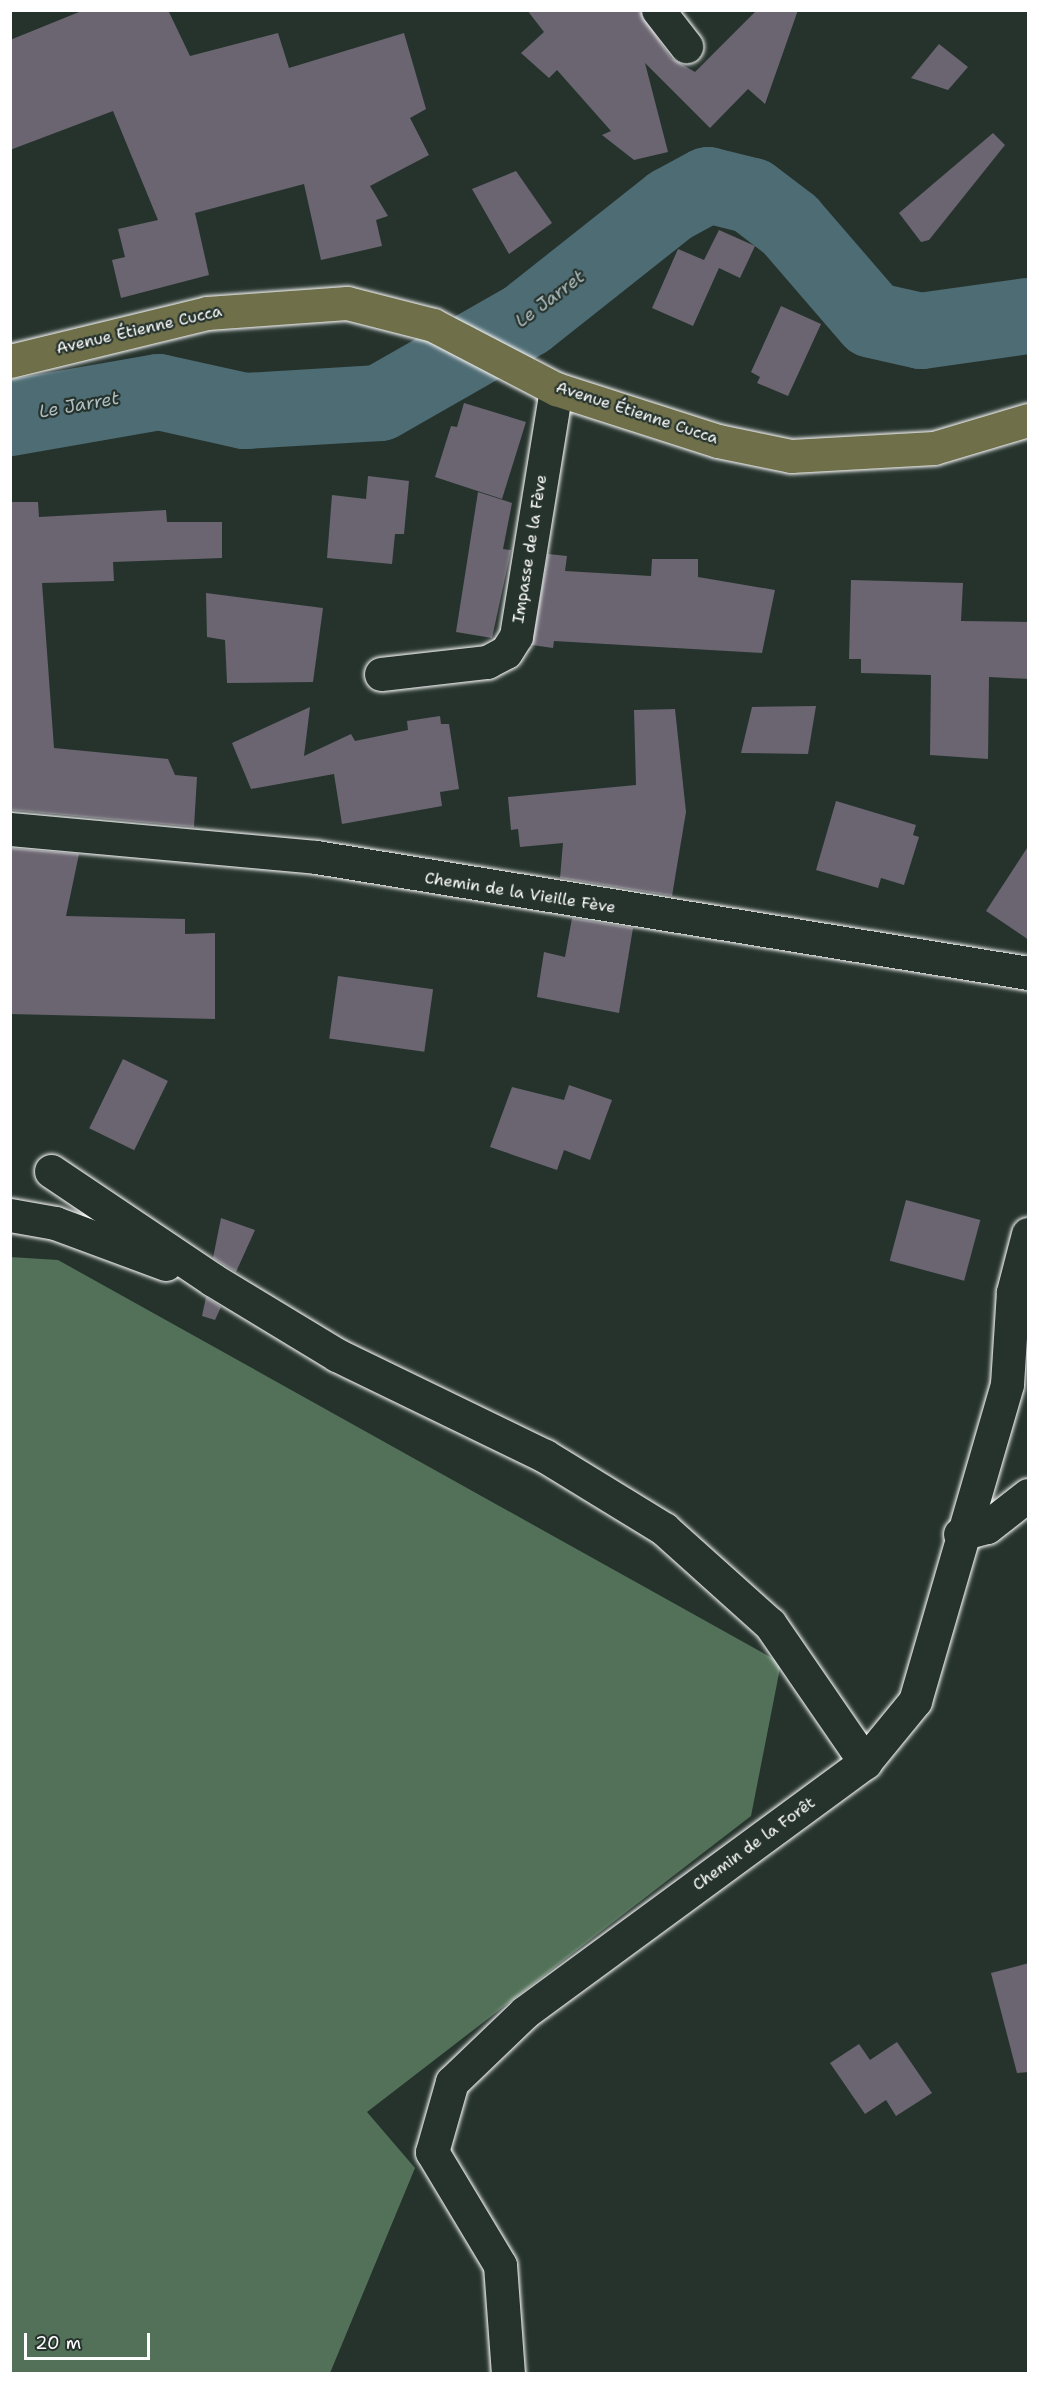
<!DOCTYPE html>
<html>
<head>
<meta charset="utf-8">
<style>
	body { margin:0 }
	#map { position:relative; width:1039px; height:2384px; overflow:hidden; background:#26332d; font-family:"Shantell Sans",sans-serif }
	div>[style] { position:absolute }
	.green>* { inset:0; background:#537159 }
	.river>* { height:76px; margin:-38px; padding:0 38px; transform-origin:38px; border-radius:38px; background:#4e6c74 }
	.building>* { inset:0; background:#6a6570; transform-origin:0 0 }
	.roads { filter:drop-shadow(0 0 2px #fff) drop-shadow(0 0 2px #fff) }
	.minor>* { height:33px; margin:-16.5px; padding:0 16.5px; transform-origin:16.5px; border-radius:16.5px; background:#26332d }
	.major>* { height:33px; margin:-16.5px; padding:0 16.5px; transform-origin:16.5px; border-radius:16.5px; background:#6f704a }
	span { translate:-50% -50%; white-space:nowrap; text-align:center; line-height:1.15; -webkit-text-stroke:4.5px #26332d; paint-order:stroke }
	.street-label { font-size:16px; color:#fff }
	.water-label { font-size:18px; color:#afbdc0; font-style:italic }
	.frame { position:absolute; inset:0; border:12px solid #fff; pointer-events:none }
	.scale { position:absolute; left:24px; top:2333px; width:126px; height:27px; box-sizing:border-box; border:3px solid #fff; border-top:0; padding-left:8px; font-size:18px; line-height:21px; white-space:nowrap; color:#fff; -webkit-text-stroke:4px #26332d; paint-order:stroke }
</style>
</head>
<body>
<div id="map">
	<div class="green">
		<i style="clip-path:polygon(10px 1257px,58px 1260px,781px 1663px,751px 1816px,367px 2112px,415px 2168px,330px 2373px,11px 2373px)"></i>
	</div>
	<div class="river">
		<i style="left:10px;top:418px;width:151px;rotate:-9.9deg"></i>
		<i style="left:159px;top:392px;width:88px;rotate:12.5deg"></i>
		<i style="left:245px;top:411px;width:135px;rotate:-3.4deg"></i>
		<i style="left:380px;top:403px;width:169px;rotate:-29.7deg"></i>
		<i style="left:527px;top:319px;width:184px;rotate:-38.4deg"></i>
		<i style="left:671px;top:205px;width:42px;rotate:-28.4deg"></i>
		<i style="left:708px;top:185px;width:45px;rotate:14deg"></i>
		<i style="left:752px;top:196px;width:48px;rotate:37.3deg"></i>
		<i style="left:790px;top:225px;width:125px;rotate:49.2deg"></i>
		<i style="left:872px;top:320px;width:50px;rotate:12.7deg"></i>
		<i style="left:921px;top:331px;width:108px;rotate:-8deg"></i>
	</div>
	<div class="building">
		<i style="clip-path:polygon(84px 10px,168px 10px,190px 56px,278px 33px,289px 68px,404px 33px,426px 109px,410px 118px,429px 155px,370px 186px,388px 216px,376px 220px,382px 246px,321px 260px,304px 184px,195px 213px,209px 275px,121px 298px,112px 260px,125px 257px,118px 229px,158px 220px,113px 111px,10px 150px,10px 40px)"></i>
		<i style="clip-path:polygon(527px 10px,640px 11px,671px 58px,695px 72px,757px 10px,798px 10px,765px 104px,748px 89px,710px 128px,645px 63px,668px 152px,634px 160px,602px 135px,611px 131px,557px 70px,549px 78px,521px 53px,544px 32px)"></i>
		<i style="clip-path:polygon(939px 44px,968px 67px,948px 90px,911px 78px)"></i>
		<i style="clip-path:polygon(993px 133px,1005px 145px,929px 240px,921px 242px,899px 213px)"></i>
		<i style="clip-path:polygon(516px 171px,552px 223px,509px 254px,472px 189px)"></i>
		<i style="clip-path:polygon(719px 230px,755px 246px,740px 278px,719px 268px,693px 326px,652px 308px,678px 249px,704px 260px)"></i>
		<i style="clip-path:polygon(781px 306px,821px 324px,788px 396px,757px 383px,760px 377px,751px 372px)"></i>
		<i style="clip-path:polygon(464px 403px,526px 422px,502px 499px,435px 477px,451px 426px,457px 427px)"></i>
		<i style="clip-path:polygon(368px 476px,409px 481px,404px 534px,395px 534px,392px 564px,327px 558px,332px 495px,366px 499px)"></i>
		<i style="clip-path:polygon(478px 492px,512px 503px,503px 549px,511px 550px,492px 638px,456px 632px)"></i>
		<i style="clip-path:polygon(10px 502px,38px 502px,39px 517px,166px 510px,167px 522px,222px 522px,222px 558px,113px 562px,114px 581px,42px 583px,54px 748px,168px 759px,175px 775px,197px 777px,194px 827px,10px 810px)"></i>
		<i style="clip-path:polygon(548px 554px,567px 556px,565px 571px,651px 576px,652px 559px,698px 559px,698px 577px,775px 590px,762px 653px,554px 641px,553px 648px,532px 645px)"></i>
		<i style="clip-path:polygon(851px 580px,963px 583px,961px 621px,1029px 622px,1029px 679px,989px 677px,988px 759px,930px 755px,931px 675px,861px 673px,861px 659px,849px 659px)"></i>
		<i style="clip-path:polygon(206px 593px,323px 608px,313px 682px,227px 683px,225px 640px,207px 637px)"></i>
		<i style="clip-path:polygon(816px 706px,808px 754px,741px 753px,752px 707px)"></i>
		<i style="clip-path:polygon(310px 707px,304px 756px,351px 734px,355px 741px,408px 730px,407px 721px,440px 716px,441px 724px,449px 724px,459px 789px,440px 792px,442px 806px,342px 824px,334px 774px,251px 789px,232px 743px)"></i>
		<i style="clip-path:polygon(675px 709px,686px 812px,672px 896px,560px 878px,563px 843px,520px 847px,518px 829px,511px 830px,508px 797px,636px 785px,634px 710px)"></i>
		<i style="clip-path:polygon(836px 801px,916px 825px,913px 835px,919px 837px,904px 885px,881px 878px,878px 888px,816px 870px)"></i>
		<i style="clip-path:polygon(1029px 845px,1029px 940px,986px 911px)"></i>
		<i style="clip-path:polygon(10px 848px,79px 854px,66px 916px,185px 919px,185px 934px,215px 933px,215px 1019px,10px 1014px)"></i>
		<i style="clip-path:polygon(572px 918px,633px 928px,619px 1013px,537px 997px,544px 952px,565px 957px)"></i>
		<i style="left:338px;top:976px;width:96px;height:63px;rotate:8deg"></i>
		<i style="left:123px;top:1059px;width:50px;height:77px;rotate:26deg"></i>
		<i style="clip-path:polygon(569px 1085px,612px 1100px,590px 1160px,564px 1150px,557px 1170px,490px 1147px,512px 1087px,564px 1100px)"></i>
		<i style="left:906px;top:1200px;width:77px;height:63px;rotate:15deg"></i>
		<i style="clip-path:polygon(221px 1218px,255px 1230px,236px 1272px,213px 1258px)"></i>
		<i style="clip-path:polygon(206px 1297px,221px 1307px,215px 1320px,202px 1316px)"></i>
		<i style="clip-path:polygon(1029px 1963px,1029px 2072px,1017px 2073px,991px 1973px)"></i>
		<i style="clip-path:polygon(897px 2042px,932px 2093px,896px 2116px,886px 2100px,865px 2114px,830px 2063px,859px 2044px,870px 2060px)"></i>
	</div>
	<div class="roads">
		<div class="minor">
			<i style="left:658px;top:10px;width:46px;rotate:52.1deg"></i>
			<i style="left:381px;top:674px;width:107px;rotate:-6.5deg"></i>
			<i style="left:487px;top:662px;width:21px;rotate:-28deg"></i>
			<i style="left:506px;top:652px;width:19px;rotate:-58deg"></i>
			<i style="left:516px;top:636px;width:250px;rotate:-80.8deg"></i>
			<i style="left:10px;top:829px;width:307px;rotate:5.2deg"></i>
			<i style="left:316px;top:857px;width:721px;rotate:9.25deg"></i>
			<i style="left:51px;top:1171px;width:195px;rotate:33.9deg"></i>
			<i style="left:213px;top:1280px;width:145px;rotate:31.2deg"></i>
			<i style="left:337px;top:1355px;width:231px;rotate:25.9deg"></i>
			<i style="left:545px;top:1456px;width:140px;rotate:31.5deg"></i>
			<i style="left:664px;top:1529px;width:142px;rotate:41.9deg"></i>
			<i style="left:770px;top:1624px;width:168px;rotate:55.5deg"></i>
			<i style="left:10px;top:1215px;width:46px;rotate:10.1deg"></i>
			<i style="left:55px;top:1223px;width:118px;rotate:20.3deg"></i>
			<i style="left:960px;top:1534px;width:28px;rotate:-15deg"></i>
			<i style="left:987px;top:1527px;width:52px;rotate:-38deg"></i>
			<i style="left:508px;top:2374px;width:109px;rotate:-94.2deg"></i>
			<i style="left:500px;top:2265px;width:132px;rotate:-121deg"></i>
			<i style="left:432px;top:2152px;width:73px;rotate:-74.1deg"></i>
			<i style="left:452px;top:2082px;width:101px;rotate:-43.8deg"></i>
			<i style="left:525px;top:2012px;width:422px;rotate:-36.3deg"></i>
			<i style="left:865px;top:1762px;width:79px;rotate:-50.7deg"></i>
			<i style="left:915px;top:1701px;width:330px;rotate:-73.8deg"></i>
			<i style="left:1007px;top:1384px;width:92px;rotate:-86.3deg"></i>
			<i style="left:1013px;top:1292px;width:60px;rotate:-75.5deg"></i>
		</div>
		<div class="major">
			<i style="left:10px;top:361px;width:203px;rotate:-13.7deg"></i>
			<i style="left:207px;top:313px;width:140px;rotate:-4.1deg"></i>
			<i style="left:347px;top:303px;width:89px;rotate:14.3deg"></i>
			<i style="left:433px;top:325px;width:139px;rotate:27.5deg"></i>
			<i style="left:556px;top:389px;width:170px;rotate:17.8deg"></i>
			<i style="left:718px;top:441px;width:75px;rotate:11.6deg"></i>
			<i style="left:791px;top:456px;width:143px;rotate:-3.2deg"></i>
			<i style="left:934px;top:448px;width:98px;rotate:-16.6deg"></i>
		</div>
	</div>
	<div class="street-label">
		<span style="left:139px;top:330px;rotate:-13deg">Avenue Étienne Cucca</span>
		<span style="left:637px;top:413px;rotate:18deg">Avenue Étienne Cucca</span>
		<span style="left:530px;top:549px;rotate:-81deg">Impasse de la Fève</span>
		<span style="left:520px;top:893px;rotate:9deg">Chemin de la Vieille Fève</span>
		<span style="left:754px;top:1844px;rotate:-36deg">Chemin de la Forêt</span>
	</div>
	<div class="water-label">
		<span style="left:550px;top:299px;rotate:-37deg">Le Jarret</span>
		<span style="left:79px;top:405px;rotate:-10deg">Le Jarret</span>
	</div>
	<div class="frame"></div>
	<div class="scale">20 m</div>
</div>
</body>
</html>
